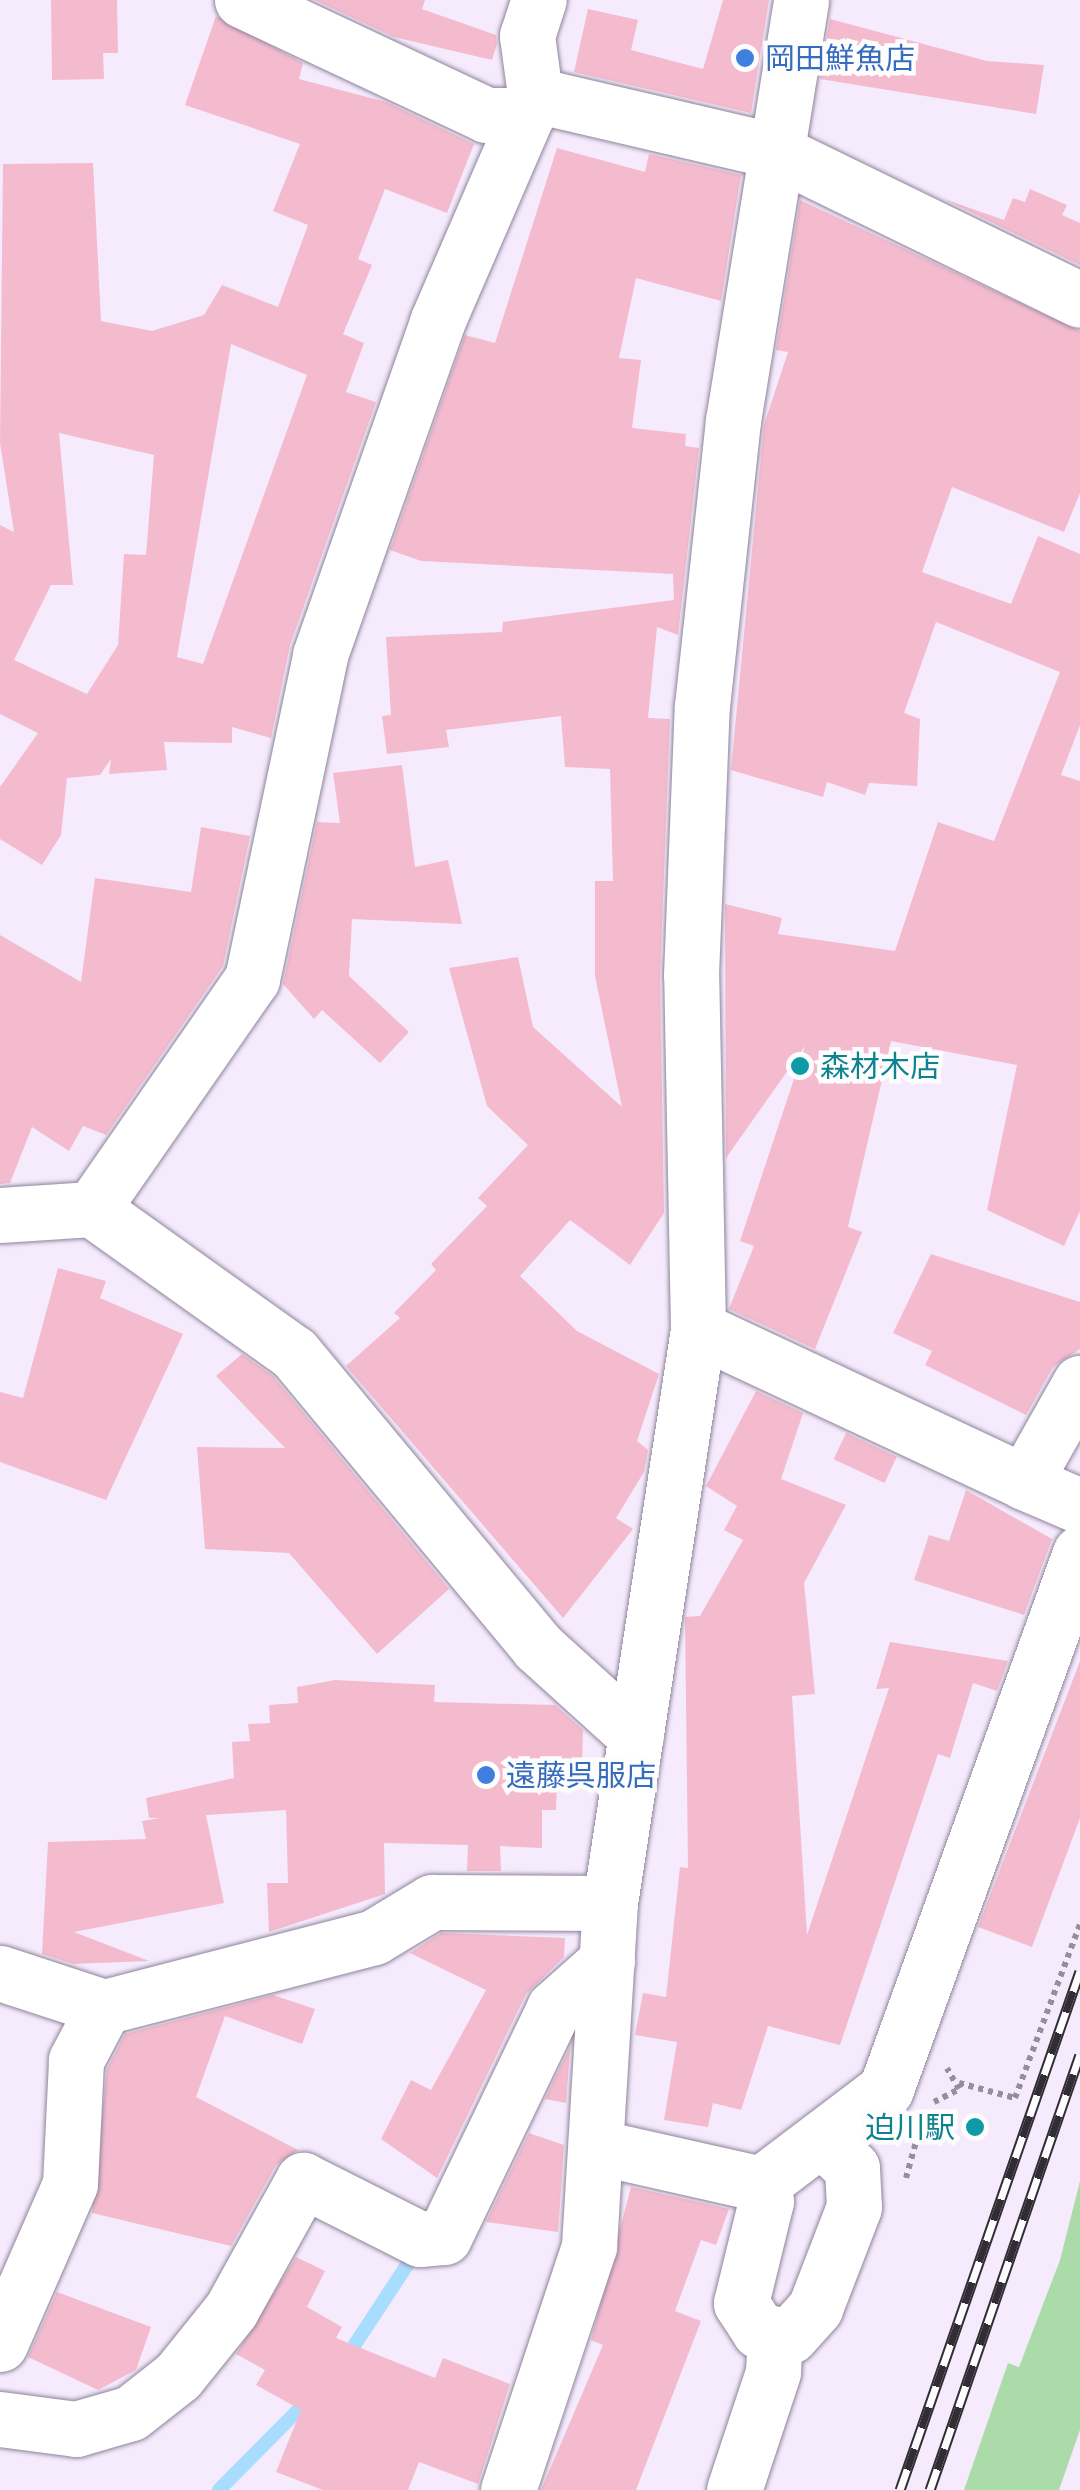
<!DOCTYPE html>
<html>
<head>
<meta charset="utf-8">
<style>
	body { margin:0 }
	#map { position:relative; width:1080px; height:2490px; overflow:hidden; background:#f5ebfd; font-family:"Open Sans","Noto Sans JP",sans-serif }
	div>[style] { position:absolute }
	.green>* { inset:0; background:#acdbaa }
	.stream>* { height:14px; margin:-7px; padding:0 7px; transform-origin:7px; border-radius:7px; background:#a9ddfe }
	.building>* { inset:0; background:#f4bbcf; transform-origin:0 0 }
	.path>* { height:6px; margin-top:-3px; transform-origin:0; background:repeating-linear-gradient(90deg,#958e9b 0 5px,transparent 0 10px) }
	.roads { filter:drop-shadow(0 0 2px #8f8499) drop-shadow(0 0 2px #8f8499) }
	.minor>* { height:55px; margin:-27.5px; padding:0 27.5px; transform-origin:27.5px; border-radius:27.5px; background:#fff }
	.rail>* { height:11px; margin-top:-5.5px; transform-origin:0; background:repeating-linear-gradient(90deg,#fdfdfd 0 22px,#322d35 0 44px); box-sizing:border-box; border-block:2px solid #322d35 }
	.dots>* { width:28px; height:28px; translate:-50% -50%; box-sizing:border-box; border:5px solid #fdfdfd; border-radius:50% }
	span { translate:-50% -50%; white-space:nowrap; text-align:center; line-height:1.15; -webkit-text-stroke:9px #fdfdfd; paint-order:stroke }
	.shop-label { font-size:30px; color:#366cbe }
	.left { translate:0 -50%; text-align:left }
	.culture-label { font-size:30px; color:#0d838f }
	.right { translate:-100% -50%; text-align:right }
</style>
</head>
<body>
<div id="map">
	<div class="green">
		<i style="clip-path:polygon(1080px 2181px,1080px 2430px,1059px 2490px,964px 2490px,1008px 2363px,1019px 2367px,1060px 2260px)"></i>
	</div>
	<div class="stream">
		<i style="left:346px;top:2358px;width:129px;rotate:-56.7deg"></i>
		<i style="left:219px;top:2490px;width:132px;rotate:-45.3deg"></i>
	</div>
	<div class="building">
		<i style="clip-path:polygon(51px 0,117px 0,118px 53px,103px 53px,104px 79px,52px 80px)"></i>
		<i style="clip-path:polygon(315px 0,425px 0,422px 9px,496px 35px,497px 44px,492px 60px,394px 37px)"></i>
		<i style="clip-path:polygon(723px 0,769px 0,751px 113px,574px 72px,588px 9px,638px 20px,631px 50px,703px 69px)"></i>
		<i style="clip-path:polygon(evenodd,216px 16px,303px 63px,299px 79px,386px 102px,474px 144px,447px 213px,385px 189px,358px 259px,372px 265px,343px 334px,364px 343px,346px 392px,376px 402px,290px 645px,271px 738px,232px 727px,232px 743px,164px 742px,167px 770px,109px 774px,111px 759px,100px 775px,67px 778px,61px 835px,42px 865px,0 839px,0 787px,38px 733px,0 714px,0 525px,14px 532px,0 443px,3px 164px,93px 163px,101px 321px,152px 331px,204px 315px,222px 285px,278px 307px,308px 225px,273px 211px,300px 144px,185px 105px,216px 16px,231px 344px,307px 375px,203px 664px,177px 657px,231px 344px,216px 16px,59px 433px,154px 455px,146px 555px,124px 554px,118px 645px,87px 694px,14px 660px,51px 585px,73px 585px,59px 433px)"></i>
		<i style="clip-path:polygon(830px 19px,987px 61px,1044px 65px,1036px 114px,820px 79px)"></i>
		<i style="clip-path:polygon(557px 148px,645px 172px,649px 154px,741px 175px,721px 301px,636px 278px,619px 358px,641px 360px,632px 428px,686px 434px,685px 446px,699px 448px,678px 635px,657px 627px,648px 718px,670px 719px,660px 976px,664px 1213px,630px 1265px,570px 1220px,520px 1276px,577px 1331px,659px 1374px,637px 1441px,648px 1450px,644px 1472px,616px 1518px,633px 1529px,563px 1618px,346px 1366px,400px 1318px,394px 1313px,436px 1270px,431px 1264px,487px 1206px,478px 1198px,528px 1145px,487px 1106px,449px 968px,518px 957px,533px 1027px,622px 1107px,595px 976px,595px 881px,613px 881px,610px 769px,565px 767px,561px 716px,446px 730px,449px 747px,387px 754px,382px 716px,391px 715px,386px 637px,502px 632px,503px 622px,674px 600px,673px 574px,421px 561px,390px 550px,465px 335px,495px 343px)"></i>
		<i style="clip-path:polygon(1030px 189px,1067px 205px,1062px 215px,1080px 223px,1080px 265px,944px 199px,1004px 220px,1013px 198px,1025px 202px)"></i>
		<i style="clip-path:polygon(800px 200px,1080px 331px,1080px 493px,1064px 532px,952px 487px,922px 572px,1011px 604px,1038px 536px,1080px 554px,1080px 725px,1061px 775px,1080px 781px,1080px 1211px,1064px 1246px,987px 1210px,1017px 1065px,891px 1041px,848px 1227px,862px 1232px,815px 1349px,729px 1309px,754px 1246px,740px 1241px,805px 1046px,726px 1158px,725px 904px,782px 918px,778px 934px,895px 951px,938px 822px,994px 841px,1060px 672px,936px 622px,904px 713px,920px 719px,917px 786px,869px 783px,865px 795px,827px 782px,823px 797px,731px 770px,764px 425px,788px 352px,776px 350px)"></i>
		<i style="clip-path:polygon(402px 765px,415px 867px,448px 860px,462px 924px,352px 919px,349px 976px,409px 1032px,380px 1063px,322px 1010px,314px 1019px,283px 984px,317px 822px,340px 823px,333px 773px)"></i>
		<i style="clip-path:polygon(201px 827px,250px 836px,223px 966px,106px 1135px,83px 1126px,69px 1151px,32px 1127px,10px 1183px,0 1184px,0 935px,81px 982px,95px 878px,191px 892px)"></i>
		<i style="clip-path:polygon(931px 1254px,1080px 1302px,1080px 1349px,1053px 1367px,1026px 1415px,925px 1365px,932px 1351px,893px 1333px)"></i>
		<i style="clip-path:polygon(58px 1268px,106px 1281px,100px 1298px,183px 1334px,106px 1500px,0 1462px,0 1392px,23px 1398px)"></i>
		<i style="clip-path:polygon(242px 1354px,273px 1376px,449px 1589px,377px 1654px,289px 1553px,205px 1549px,197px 1447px,285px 1448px,216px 1376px)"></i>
		<i style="clip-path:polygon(756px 1391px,803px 1413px,781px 1479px,846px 1505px,804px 1583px,815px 1694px,792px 1696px,807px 1935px,889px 1688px,876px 1689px,890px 1642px,1008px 1661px,997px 1691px,973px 1683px,950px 1758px,938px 1754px,840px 2045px,768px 2026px,741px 2110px,713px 2103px,708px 2127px,664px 2120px,677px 2042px,635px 2035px,643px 1993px,666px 1997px,680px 1867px,688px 1868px,685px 1617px,700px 1616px,743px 1540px,724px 1530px,737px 1506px,706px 1486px)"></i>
		<i style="left:846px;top:1433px;width:56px;height:29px;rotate:25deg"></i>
		<i style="clip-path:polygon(966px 1490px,1052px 1539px,1024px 1615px,914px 1580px,929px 1535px,949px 1541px)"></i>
		<i style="clip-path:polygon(1080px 1661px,1080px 1818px,1032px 1947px,978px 1927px)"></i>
		<i style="clip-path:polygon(335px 1680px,435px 1685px,434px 1702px,555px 1705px,583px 1730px,582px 1764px,573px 1764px,572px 1778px,557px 1778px,556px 1810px,542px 1810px,542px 1848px,500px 1846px,501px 1871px,467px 1871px,468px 1845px,384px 1843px,385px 1894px,269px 1932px,267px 1883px,288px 1883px,286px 1810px,206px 1815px,224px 1903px,74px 1932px,149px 1961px,73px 1964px,42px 1954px,48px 1842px,146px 1839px,142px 1821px,160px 1818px,149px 1818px,146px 1798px,234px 1778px,232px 1742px,250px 1741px,248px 1724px,270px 1723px,269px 1705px,298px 1703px,297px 1687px)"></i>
		<i style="clip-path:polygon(441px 1933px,565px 1938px,564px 1957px,526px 1994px,437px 2178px,381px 2139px,411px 2080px,431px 2090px,486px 1990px,410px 1953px)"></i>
		<i style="clip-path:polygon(273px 1995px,315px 2009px,302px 2044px,225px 2016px,196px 2097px,298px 2150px,276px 2165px,231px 2246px,92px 2213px,107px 2069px,125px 2034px)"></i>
		<i style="clip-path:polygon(570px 2047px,566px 2103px,545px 2099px)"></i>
		<i style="clip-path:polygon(529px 2133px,564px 2145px,558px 2232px,486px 2222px)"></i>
		<i style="clip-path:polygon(631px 2187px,729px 2209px,716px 2245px,701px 2240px,675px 2311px,701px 2321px,636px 2490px,541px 2490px,603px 2345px,591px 2340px)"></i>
		<i style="clip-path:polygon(296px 2257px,325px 2271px,307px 2307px,342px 2327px,336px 2338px,435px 2378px,443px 2358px,510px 2384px,478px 2484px,419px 2462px,408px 2490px,323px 2490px,276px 2472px,301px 2410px,256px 2385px,265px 2370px,236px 2354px)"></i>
		<i style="clip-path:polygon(57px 2292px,151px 2327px,136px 2370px,98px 2390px,28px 2357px)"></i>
	</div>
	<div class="path">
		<i style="left:959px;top:2083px;width:58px;rotate:15deg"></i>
		<i style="left:1015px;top:2098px;width:186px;rotate:-69.5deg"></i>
		<i style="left:934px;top:2102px;width:28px;rotate:-27deg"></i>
		<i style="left:959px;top:2089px;width:24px;rotate:-120deg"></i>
		<i style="left:906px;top:2178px;width:53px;rotate:-74.6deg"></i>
	</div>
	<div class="roads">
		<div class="minor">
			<i style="left:242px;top:0;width:270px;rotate:25.2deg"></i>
			<i style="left:486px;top:115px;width:41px"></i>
			<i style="left:535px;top:95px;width:246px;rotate:13.1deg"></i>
			<i style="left:775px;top:151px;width:339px;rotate:26deg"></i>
			<i style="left:92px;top:1209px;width:280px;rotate:-55.2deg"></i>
			<i style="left:252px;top:979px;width:331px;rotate:-78.1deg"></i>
			<i style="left:320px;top:655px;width:353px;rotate:-70.6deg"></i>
			<i style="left:437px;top:322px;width:247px;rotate:-66.6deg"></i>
			<i style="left:535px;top:95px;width:60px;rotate:-97.7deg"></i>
			<i style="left:527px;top:36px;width:38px;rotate:-72deg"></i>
			<i style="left:0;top:1215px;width:92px;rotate:-3.7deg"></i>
			<i style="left:92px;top:1209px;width:248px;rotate:35.5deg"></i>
			<i style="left:294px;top:1353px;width:382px;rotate:50.3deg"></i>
			<i style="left:538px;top:1647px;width:132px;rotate:42.2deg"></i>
			<i style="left:698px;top:1329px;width:360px;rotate:25.1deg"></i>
			<i style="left:1024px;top:1482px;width:114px;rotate:-60.5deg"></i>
			<i style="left:1024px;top:1482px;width:61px;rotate:23.2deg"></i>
			<i style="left:0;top:1973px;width:109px;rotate:18.1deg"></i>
			<i style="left:104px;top:2007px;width:279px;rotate:-14.5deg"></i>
			<i style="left:374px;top:1937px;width:68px;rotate:-31.1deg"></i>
			<i style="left:432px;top:1902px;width:178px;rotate:0.3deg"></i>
			<i style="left:597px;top:2147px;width:168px;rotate:12.7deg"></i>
			<i style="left:761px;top:2184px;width:157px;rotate:-37.2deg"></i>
			<i style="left:886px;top:2089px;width:570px;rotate:-70.1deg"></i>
			<i style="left:761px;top:2184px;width:18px;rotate:74deg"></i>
			<i style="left:766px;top:2201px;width:105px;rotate:103.8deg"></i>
			<i style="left:741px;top:2303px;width:33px;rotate:57deg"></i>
			<i style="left:759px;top:2331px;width:31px;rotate:9deg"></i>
			<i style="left:790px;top:2336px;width:38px;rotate:-48deg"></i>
			<i style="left:815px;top:2308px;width:108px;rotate:-68.9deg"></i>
			<i style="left:854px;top:2207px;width:39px;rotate:-93deg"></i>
			<i style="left:852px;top:2168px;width:41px;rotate:-137deg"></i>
			<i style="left:0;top:2344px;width:175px;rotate:-66.4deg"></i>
			<i style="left:70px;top:2184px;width:124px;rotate:-87.2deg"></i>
			<i style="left:76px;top:2060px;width:60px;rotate:-62.2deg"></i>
			<i style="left:0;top:2419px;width:77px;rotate:7.5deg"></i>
			<i style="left:76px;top:2429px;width:57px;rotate:-16.2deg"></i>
			<i style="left:131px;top:2413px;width:60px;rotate:-38.2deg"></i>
			<i style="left:178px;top:2376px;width:85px;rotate:-51.2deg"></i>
			<i style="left:231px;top:2310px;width:149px;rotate:-61deg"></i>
			<i style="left:303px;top:2180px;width:131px;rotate:26.8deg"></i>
			<i style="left:420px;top:2239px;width:24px;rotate:-5deg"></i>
			<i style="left:444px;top:2237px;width:254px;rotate:-64.3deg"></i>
			<i style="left:554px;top:2008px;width:71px;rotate:-41.6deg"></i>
			<i style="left:508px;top:2490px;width:257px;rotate:-71.6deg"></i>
			<i style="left:589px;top:2246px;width:344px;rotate:-86.5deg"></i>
			<i style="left:610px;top:1903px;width:581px;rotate:-81.28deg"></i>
			<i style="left:698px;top:1329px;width:354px;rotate:-91.1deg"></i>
			<i style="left:691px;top:975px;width:269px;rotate:-87.7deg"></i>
			<i style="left:702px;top:706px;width:287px;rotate:-83.8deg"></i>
			<i style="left:733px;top:421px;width:426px;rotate:-80.8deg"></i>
			<i style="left:734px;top:2490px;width:124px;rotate:-71.7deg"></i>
			<i style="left:773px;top:2372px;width:36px;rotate:-87deg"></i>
		</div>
	</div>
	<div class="rail">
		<i style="left:900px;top:2490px;width:549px;rotate:-70.87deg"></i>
		<i style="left:930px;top:2490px;width:460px;rotate:-71deg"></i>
	</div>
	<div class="dots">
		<i style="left:745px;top:58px;background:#3f7fe0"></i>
		<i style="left:800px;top:1066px;background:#0f9aa8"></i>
		<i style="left:486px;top:1775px;background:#3f7fe0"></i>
		<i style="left:975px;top:2127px;background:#0f9aa8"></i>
	</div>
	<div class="shop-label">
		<span class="left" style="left:765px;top:58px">岡田鮮魚店</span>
		<span class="left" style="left:506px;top:1775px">遠藤呉服店</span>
	</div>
	<div class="culture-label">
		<span class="left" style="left:820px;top:1066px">森材木店</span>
		<span class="right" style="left:955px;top:2127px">迫川駅</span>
	</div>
</div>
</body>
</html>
